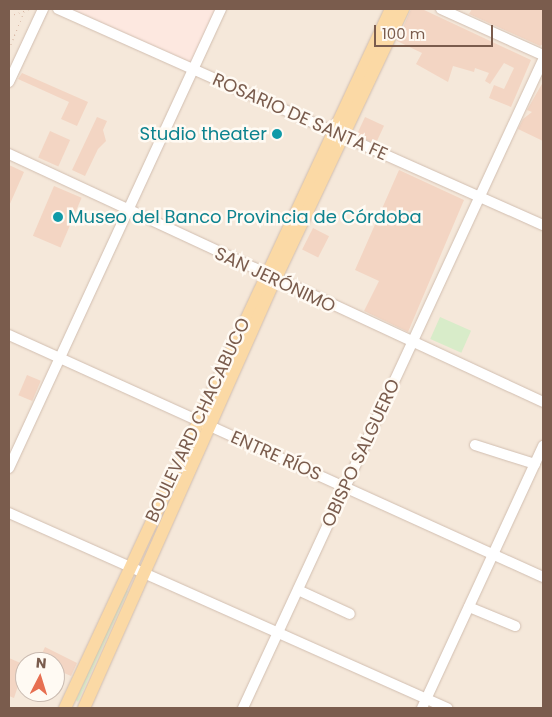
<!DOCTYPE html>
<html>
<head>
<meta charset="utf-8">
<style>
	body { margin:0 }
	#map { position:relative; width:552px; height:717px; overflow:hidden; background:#fdf6ec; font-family:Poppins,sans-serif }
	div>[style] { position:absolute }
	.residential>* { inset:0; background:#f5e8da }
	.commercial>* { inset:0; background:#fde8e0 }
	.green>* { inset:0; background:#d8ecc9; transform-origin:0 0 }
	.building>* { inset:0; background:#f3d5c3; transform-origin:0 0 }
	.path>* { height:1px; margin-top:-0.5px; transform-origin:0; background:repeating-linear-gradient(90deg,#d9b8a5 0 1px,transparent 0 5px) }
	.roads { filter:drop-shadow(0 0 1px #d1beb0) drop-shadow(0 0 1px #d1beb0) }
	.minor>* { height:10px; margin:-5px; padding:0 5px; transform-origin:5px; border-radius:5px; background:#fff }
	.major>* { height:12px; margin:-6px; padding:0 6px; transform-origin:6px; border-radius:6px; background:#fbd9a5 }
	.dots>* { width:14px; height:14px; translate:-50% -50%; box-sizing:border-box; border:2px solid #fffaf3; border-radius:50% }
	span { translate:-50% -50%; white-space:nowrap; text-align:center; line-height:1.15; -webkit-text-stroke:5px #fffaf3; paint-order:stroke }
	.street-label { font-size:18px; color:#7a5c4d }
	.culture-label { font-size:18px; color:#0d838f }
	.right { translate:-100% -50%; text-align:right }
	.left { translate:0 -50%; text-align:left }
	.frame { position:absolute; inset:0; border:10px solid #7a5c4d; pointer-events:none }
	.north { position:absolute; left:15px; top:652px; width:50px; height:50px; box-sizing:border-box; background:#fffaf3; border:1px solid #cabbb1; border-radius:50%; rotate:5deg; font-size:14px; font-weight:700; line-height:20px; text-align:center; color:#7a5c4d }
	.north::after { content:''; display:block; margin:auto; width:18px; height:22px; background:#e76f51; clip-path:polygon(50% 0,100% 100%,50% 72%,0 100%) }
	.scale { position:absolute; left:374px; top:25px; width:119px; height:22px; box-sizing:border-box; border:2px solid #7a5c4d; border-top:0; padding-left:6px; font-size:15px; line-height:18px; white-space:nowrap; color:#7a5c4d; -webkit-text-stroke:4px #fffaf3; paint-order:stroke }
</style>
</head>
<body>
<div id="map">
	<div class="residential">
		<i style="clip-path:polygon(evenodd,9px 9px,543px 9px,543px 708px,9px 708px,9px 9px,25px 662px,55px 662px,55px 692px,25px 692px,25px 662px)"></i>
	</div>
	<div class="commercial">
		<i style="clip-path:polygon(57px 9px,221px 9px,194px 70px)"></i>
	</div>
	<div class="green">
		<i style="left:440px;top:317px;width:34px;height:24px;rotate:24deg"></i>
		<i style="clip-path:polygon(125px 589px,128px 591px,78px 702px,76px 700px)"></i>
	</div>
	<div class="building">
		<i style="clip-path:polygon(411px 9px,422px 9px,531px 60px,511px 107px,489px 98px,494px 85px,504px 89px,514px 68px,504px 63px,490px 84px,485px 81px,489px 73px,475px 68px,474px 72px,453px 66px,448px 82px,416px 64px,422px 53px,397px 41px)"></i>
		<i style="clip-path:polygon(472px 9px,543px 9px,543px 44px,540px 46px,469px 14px)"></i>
		<i style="clip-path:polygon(22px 73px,88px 102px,77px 126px,61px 119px,69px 102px,18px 79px)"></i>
		<i style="clip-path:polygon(543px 82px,543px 141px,518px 129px,523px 119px,532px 112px,527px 110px)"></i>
		<i style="clip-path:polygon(97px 117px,107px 121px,103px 130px,106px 141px,98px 149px,85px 176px,72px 170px)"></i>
		<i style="left:365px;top:117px;width:21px;height:20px;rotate:25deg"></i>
		<i style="left:50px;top:131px;width:22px;height:29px;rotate:24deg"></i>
		<i style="clip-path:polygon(9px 165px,24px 172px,9px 206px)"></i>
		<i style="clip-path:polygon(399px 170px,464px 200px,408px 332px,364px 311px,379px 281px,355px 270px)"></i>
		<i style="left:54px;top:186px;width:30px;height:54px;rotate:23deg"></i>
		<i style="left:313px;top:228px;width:18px;height:24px;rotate:27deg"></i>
		<i style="left:27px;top:375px;width:15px;height:22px;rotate:23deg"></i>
		<i style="clip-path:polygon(45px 647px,77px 663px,71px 676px,55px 669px,55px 662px,38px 662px)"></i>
		<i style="clip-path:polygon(9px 658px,25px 665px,14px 698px,9px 696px)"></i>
	</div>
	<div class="path">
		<i style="left:9px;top:16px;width:21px;rotate:-19deg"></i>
		<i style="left:9px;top:49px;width:43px;rotate:-68.2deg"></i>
	</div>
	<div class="roads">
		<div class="minor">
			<i style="left:58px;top:9px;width:531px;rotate:24.01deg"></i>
			<i style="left:441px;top:9px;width:112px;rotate:24.3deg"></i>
			<i style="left:9px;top:82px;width:81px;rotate:-65deg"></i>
			<i style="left:9px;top:154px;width:589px;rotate:24.91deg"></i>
			<i style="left:9px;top:335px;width:586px;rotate:24.38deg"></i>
			<i style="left:475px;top:445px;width:63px;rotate:17.6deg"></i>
			<i style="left:9px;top:468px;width:506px;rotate:-65.21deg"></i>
			<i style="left:9px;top:513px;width:480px;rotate:24deg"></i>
			<i style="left:298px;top:590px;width:57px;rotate:24.8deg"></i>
			<i style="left:469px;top:607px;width:50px;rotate:22.4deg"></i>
			<i style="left:243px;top:708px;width:714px;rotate:-65.16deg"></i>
			<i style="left:422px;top:708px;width:289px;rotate:-65.2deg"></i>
		</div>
		<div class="major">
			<i style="left:65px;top:708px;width:771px;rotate:-65deg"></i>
			<i style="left:84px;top:708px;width:466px;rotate:-66deg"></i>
			<i style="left:274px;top:282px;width:302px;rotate:-64.7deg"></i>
		</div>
	</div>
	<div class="dots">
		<i style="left:277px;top:134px;background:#0f9aa8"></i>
		<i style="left:58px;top:217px;background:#0f9aa8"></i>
	</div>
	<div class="street-label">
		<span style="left:300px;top:117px;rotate:24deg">ROSARIO DE SANTA FE</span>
		<span style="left:275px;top:280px;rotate:25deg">SAN JERÓNIMO</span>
		<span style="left:198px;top:420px;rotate:-65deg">BOULEVARD CHACABUCO</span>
		<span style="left:361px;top:453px;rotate:-65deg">OBISPO SALGUERO</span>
		<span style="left:276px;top:456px;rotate:24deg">ENTRE RÍOS</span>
	</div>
	<div class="culture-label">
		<span class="right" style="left:267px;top:134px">Studio theater</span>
		<span class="left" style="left:68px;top:217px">Museo del Banco Provincia de Córdoba</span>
	</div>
	<div class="frame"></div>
	<div class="north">N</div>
	<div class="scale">100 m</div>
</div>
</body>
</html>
